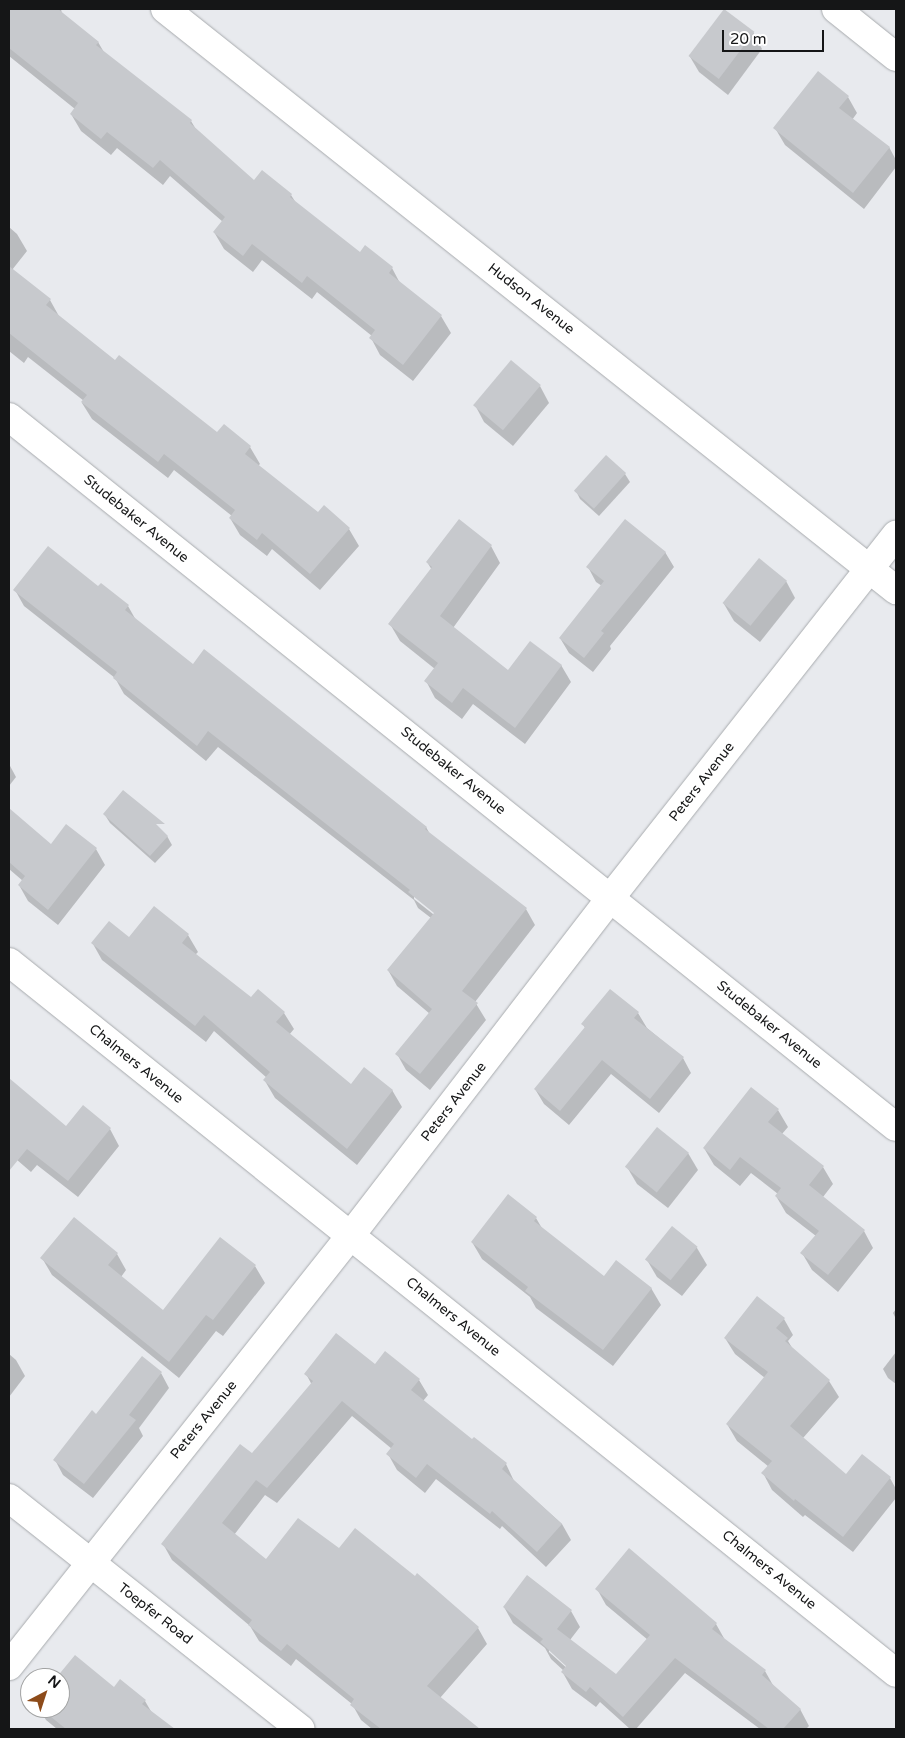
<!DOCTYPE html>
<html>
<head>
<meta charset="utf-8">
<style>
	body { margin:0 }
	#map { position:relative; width:905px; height:1738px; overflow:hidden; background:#e8eaee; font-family:"Varela Round",sans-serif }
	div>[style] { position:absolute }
	.shadow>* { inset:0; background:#0003 }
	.building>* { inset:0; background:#c7c9cd; transform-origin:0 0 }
	.roads { filter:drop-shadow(0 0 1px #a8abae) drop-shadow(0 0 1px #a8abae) }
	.street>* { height:28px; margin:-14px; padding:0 14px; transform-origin:14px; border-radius:14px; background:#fff }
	span { translate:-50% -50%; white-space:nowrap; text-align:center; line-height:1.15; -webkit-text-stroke:5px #fff; paint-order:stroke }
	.street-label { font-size:14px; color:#151617 }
	.frame { position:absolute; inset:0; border:10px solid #151617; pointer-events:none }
	.north { position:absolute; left:20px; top:1668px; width:50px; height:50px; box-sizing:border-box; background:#fff; border:1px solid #a1a2a2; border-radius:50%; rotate:40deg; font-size:14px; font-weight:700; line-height:20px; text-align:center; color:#151617 }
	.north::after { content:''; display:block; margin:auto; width:18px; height:22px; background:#8d4b1a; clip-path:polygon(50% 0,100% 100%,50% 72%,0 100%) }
	.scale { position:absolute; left:722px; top:30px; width:102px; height:22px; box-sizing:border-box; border:2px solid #151617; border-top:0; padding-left:6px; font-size:15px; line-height:18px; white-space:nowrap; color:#151617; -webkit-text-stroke:4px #fff; paint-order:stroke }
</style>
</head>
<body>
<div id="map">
	<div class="shadow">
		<i style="clip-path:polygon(9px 9px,61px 9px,62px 14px,98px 42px,105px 54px,191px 121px,197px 131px,254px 182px,291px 195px,296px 203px,360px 254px,392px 268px,401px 285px,441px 316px,451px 333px,413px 381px,380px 355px,371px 338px,372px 336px,317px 292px,312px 299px,262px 260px,253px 272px,224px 249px,214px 232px,223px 222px,170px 176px,163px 185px,117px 148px,111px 155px,81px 131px,71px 114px,75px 109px,9px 56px)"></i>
		<i style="clip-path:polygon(753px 32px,762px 49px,728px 95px,699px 72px,689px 55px)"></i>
		<i style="clip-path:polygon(848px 97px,857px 113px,852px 120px,889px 147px,896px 160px,896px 167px,864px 209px,785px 145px,775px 128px)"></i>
		<i style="clip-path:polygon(9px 227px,17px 234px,27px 251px,12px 270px,50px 300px,60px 318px,115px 361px,218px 434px,224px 426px,250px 447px,260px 464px,258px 466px,318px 513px,349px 529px,359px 546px,320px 590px,272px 549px,267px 556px,240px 535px,230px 518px,232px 516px,174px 470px,168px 478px,92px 419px,82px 403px,84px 401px,28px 357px,24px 363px,9px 351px)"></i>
		<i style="clip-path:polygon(540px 386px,549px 403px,513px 446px,484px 422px,475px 405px)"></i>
		<i style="clip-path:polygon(625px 474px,630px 482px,599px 516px,580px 499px,576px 491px)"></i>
		<i style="clip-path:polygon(491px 546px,500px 563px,453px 628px,509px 672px,561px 665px,571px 682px,525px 744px,473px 704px,462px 719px,435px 698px,426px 681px,435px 669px,400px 641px,390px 624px,432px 570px,427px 562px)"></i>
		<i style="clip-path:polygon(665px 552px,674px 567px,610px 646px,611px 649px,593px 672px,569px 653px,560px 638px,602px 586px,596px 582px,588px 567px)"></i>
		<i style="clip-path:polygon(786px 581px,795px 598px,760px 642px,734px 621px,724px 604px)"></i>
		<i style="clip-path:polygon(evenodd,99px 588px,128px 606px,137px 622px,193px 665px,426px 827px,431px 836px,526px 909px,535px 925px,475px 1002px,486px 1020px,430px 1090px,406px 1070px,397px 1054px,430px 1014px,397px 986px,388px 970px,431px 918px,418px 908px,414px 900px,218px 747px,206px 761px,124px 694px,115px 678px,24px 606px,15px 590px,99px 588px,414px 896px,440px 916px,438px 918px,414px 899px,414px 896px)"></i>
		<i style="clip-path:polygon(9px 764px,16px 777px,9px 786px)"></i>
		<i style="clip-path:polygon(9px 810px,51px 845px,67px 826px,96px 849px,105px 865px,58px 925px,28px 901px,19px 885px,23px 881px,9px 869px)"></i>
		<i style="clip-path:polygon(105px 815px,151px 821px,167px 836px,172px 845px,155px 863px,110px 823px)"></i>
		<i style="clip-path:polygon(188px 935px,198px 952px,195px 955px,251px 999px,284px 1013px,294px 1029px,289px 1035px,351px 1085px,392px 1090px,402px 1107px,357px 1165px,275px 1098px,265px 1081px,267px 1078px,214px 1031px,206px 1042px,102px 960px,93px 944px)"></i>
		<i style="clip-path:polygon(638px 1013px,647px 1028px,683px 1058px,691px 1073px,659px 1113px,611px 1074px,569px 1125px,544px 1104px,535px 1089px,585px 1028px,583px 1024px)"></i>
		<i style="clip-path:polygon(19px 1089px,66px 1128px,110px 1129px,119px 1146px,78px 1197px,37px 1165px,31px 1172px,9px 1153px,9px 1101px)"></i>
		<i style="clip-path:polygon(778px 1110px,788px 1127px,782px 1134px,823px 1167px,833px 1184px,823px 1197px,864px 1231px,873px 1248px,838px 1292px,812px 1270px,802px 1253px,816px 1236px,786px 1213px,776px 1196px,778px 1194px,751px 1173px,740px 1186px,714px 1165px,704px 1148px)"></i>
		<i style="clip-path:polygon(688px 1153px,698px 1170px,668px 1208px,637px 1184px,627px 1167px)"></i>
		<i style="clip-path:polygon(536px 1218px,543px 1230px,604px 1278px,651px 1288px,661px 1305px,613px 1366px,536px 1308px,530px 1297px,482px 1259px,472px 1242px)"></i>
		<i style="clip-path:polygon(673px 1228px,697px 1248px,707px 1265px,682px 1296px,657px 1277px,647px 1260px)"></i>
		<i style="clip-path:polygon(117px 1254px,126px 1270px,121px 1277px,164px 1312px,255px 1266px,265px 1283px,223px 1336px,216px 1331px,179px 1378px,52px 1275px,42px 1258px)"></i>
		<i style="clip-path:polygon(896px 1309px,896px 1319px,893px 1313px)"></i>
		<i style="clip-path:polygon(784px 1319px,793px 1335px,788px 1341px,794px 1351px,829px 1381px,839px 1397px,803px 1438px,846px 1476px,890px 1478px,896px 1489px,896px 1498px,853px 1552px,805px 1515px,803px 1517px,772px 1490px,763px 1473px,769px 1467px,737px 1441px,727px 1424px,765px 1378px,735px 1354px,725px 1338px)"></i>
		<i style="clip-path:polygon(896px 1352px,896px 1384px,888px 1378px,883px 1369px)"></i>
		<i style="clip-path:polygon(9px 1354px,16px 1360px,25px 1376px,9px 1397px)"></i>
		<i style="clip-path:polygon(375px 1366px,419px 1380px,428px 1395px,423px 1401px,473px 1441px,506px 1464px,514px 1481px,562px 1524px,571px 1540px,546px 1567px,502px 1526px,500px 1529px,436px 1479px,425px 1493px,397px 1470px,388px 1454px,392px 1449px,352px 1416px,277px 1503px,265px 1495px,234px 1535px,266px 1561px,339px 1550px,478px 1628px,487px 1644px,440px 1698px,479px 1729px,372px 1729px,361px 1720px,352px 1704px,296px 1659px,291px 1666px,259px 1641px,250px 1626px,172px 1560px,163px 1544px,252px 1454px,312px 1385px,306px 1374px)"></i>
		<i style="clip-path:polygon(161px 1373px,169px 1388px,139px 1428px,143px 1436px,93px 1498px,63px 1475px,55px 1460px,97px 1415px)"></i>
		<i style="clip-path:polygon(evenodd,528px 1577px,571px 1611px,580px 1627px,570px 1640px,616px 1676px,648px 1640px,606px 1605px,597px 1589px,716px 1624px,725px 1640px,765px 1671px,774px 1687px,800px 1709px,809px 1726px,806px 1729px,760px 1729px,685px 1673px,636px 1729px,630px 1729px,600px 1702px,596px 1707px,572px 1689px,563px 1673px,564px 1671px,551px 1659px,545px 1648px,513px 1623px,504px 1607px,528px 1577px,549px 1649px,572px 1669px,570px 1671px,549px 1652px,549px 1649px)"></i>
		<i style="clip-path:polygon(75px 1657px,114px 1689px,145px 1701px,152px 1713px,172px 1729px,57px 1729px,46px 1720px,39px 1708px,60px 1708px,60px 1678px,57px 1678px)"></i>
	</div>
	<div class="building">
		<i style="clip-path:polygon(9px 9px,58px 9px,99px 42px,96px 45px,192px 120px,190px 123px,254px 180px,262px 170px,292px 194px,290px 197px,360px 252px,365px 245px,393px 267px,389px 273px,442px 315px,403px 365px,369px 338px,375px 330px,307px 276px,302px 283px,252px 244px,243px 256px,213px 232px,225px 217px,160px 160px,153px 168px,107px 132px,101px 139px,70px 114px,78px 103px,9px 48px)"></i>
		<i style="left:724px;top:9px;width:38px;height:59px;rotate:37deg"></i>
		<i style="clip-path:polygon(818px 71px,849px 96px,839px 108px,890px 147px,853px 193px,773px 128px)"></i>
		<i style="clip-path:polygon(9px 266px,51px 299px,46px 305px,115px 360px,119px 355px,217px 432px,224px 424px,251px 446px,245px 454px,318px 512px,324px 505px,350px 528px,310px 574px,262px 533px,257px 540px,229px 518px,235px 510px,164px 454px,158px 462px,81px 402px,87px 395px,9px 333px)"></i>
		<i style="left:511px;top:360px;width:39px;height:59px;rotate:40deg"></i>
		<i style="left:606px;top:455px;width:27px;height:48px;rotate:42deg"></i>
		<i style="clip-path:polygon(459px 519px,492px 545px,440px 616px,508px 670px,530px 641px,562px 665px,515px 728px,463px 688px,452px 703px,424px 681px,438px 663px,388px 624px,432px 567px,426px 562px)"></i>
		<i style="clip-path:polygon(625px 519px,666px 552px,601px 631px,604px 633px,584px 658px,559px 638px,604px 581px,586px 567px)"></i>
		<i style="clip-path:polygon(48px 546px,98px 586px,101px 583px,129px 605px,125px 610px,193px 664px,204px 649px,427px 827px,425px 829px,527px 908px,462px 991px,478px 1003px,420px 1074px,395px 1054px,432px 1009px,387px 970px,434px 913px,408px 892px,410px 890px,208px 731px,197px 746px,113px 678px,117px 672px,13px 590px)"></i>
		<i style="left:759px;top:558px;width:36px;height:58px;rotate:39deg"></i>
		<i style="clip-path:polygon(123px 790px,165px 824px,156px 824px,168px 836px,150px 856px,103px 814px)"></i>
		<i style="clip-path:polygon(9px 808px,51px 844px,66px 824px,97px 848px,48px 910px,18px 885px,25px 876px,9px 862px)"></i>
		<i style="clip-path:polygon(154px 906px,189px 934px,182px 943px,251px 997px,258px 989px,285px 1012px,276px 1022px,351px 1084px,364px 1067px,393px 1090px,347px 1149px,263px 1080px,270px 1072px,204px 1015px,195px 1026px,91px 943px,109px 921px,129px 937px)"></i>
		<i style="clip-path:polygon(610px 989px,639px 1012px,634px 1018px,684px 1057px,650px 1099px,602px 1060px,560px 1111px,534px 1089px,585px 1027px,581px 1024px)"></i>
		<i style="clip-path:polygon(9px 1078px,66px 1126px,83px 1105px,111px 1128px,68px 1181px,27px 1149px,9px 1171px)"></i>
		<i style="clip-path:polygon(751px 1087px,779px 1109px,768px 1122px,824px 1166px,809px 1185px,865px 1230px,828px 1275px,800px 1253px,819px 1231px,775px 1196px,781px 1188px,740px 1157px,730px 1170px,703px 1148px)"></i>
		<i style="left:657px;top:1127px;width:41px;height:51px;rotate:39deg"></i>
		<i style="clip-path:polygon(508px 1194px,537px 1217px,534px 1221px,604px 1276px,616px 1260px,652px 1288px,603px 1350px,525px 1291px,528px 1287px,471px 1242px)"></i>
		<i style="clip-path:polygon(74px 1217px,118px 1253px,108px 1265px,163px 1310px,220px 1237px,256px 1265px,213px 1320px,206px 1315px,169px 1362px,40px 1258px)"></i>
		<i style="left:672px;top:1226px;width:33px;height:43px;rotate:39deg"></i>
		<i style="clip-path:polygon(757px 1296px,785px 1318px,776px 1328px,788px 1338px,785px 1341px,830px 1380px,790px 1426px,846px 1474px,862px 1454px,891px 1477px,843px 1537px,795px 1499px,794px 1501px,761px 1473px,772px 1461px,726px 1424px,768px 1372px,724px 1338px)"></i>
		<i style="clip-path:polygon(336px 1333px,375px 1364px,385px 1351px,420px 1379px,411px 1390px,472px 1439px,474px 1437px,507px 1463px,502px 1469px,562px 1524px,537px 1552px,492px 1511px,490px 1514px,427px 1464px,416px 1478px,386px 1454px,394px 1444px,342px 1401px,267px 1488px,256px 1480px,222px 1523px,266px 1559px,298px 1518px,339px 1548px,355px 1528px,415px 1576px,417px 1573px,479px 1627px,427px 1686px,480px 1729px,381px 1729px,350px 1705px,354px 1699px,287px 1644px,281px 1651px,248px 1625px,252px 1620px,161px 1544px,240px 1444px,252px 1453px,313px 1381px,304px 1374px)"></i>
		<i style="clip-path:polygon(142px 1356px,162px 1372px,129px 1415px,136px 1420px,84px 1484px,53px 1460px,92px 1410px,96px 1414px)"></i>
		<i style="clip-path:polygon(629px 1548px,717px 1623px,712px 1629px,766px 1670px,762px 1675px,801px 1709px,783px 1729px,769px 1729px,675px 1658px,623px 1717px,590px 1687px,586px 1692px,561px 1672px,566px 1666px,540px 1642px,543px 1639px,503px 1607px,527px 1575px,572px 1610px,557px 1629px,616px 1674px,650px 1635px,595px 1589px)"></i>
		<i style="clip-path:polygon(75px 1655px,114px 1687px,120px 1679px,146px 1700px,142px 1704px,175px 1729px,66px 1729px,40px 1708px,60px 1708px,60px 1678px,56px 1678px)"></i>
	</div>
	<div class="roads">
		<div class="street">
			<i style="left:165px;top:9px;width:934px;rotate:38.48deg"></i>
			<i style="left:836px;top:9px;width:77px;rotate:38.7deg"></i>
			<i style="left:9px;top:417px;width:1136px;rotate:38.68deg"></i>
			<i style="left:9px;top:962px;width:1137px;rotate:38.71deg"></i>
			<i style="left:9px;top:1498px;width:372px;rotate:38.4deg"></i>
			<i style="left:9px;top:1666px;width:550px;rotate:-51.57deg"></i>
			<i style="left:351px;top:1235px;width:426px;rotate:-52.4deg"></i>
			<i style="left:611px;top:897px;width:461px;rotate:-51.8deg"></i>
		</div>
	</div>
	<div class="street-label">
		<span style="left:531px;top:299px;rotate:38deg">Hudson Avenue</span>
		<span style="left:136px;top:519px;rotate:39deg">Studebaker Avenue</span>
		<span style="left:453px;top:771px;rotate:39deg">Studebaker Avenue</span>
		<span style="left:702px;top:782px;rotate:-52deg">Peters Avenue</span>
		<span style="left:769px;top:1025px;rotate:39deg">Studebaker Avenue</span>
		<span style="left:136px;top:1064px;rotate:39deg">Chalmers Avenue</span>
		<span style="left:454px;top:1102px;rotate:-52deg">Peters Avenue</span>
		<span style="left:453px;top:1317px;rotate:39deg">Chalmers Avenue</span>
		<span style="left:204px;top:1420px;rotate:-51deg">Peters Avenue</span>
		<span style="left:769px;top:1570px;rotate:39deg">Chalmers Avenue</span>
		<span style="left:155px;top:1614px;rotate:38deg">Toepfer Road</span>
	</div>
	<div class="frame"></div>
	<div class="north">N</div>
	<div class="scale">20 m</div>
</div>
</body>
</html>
